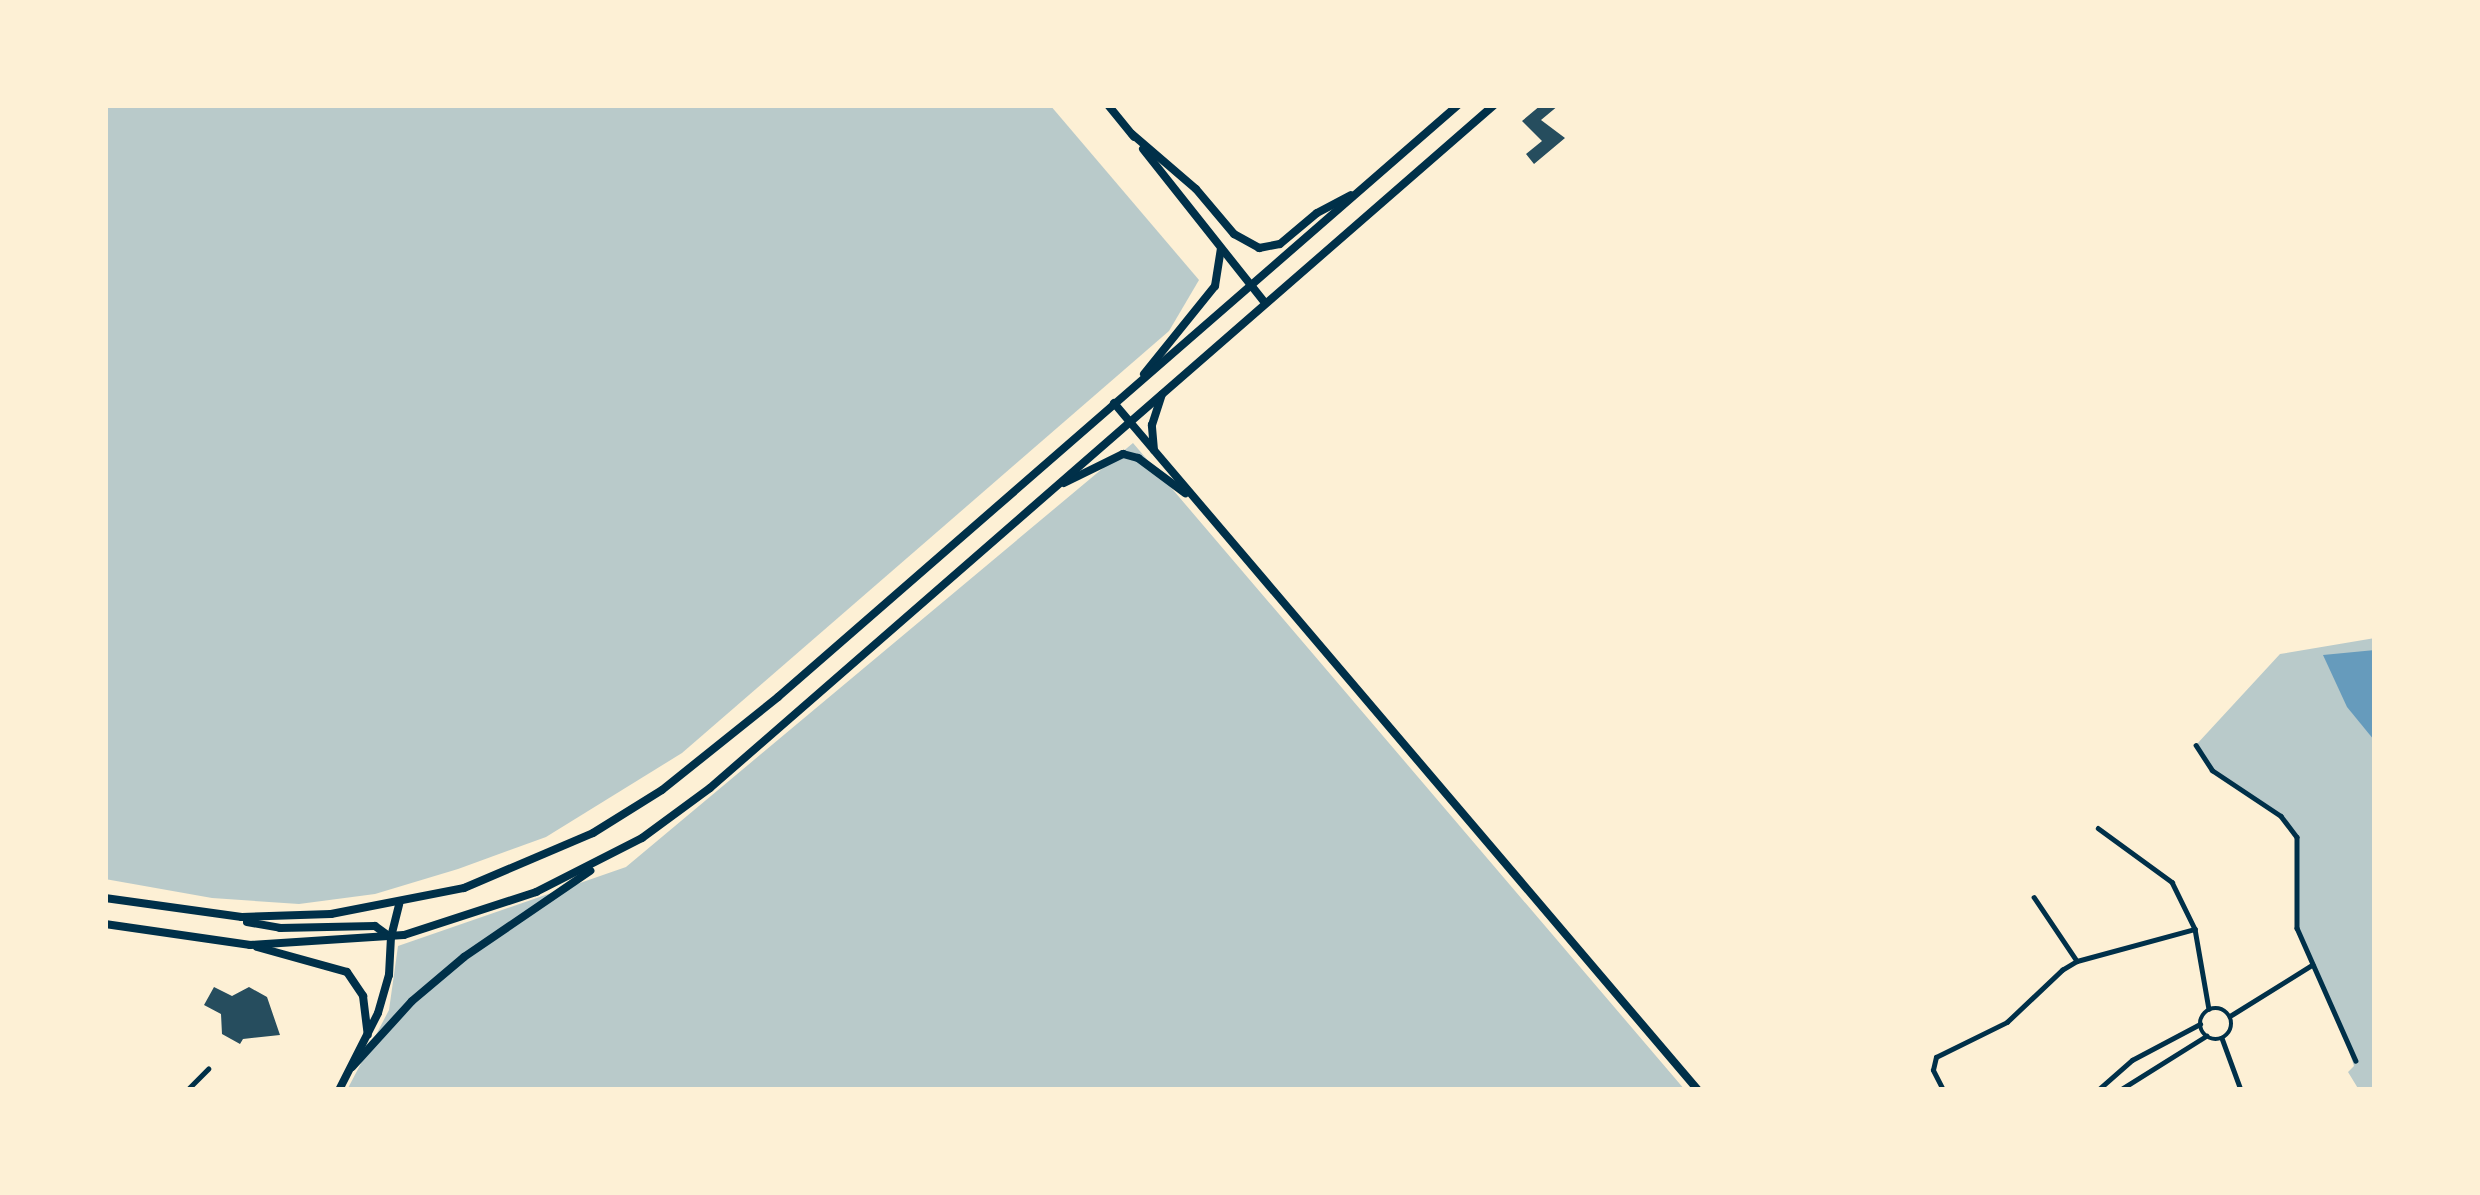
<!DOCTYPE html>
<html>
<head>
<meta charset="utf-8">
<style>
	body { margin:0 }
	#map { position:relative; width:2480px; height:1195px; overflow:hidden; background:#fdf0d5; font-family:Ubuntu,sans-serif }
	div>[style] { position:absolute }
	.green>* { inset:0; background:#b9caca }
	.water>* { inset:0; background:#669bbc }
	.building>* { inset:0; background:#264d5e }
	.minor>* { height:4.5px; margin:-2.25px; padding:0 2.25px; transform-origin:2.25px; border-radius:2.25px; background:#003049 }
	.minor>.ring { margin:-2.25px; padding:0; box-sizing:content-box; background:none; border:4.5px solid #003049; border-radius:50% }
	.secondary>* { height:8px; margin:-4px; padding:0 4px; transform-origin:4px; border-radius:4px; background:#003049 }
	.trunk>* { height:8px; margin:-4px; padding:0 4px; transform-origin:4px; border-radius:4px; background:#003049 }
	span { translate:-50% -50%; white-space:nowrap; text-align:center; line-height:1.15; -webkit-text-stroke:9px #fdf0d5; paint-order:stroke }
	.frame { position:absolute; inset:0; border:108px solid #fdf0d5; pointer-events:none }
</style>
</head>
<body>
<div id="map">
	<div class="green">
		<i style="clip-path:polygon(105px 105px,1050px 105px,1199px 280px,1169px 331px,682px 753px,546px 837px,458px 869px,375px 894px,299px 904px,212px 898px,105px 879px)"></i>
		<i style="clip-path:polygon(1133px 443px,1685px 1090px,347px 1090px,389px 1010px,398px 946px,626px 867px)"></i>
		<i style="clip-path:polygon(2375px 638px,2375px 1090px,2359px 1090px,2348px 1072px,2354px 1066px,2341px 1027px,2297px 928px,2297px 837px,2281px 816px,2212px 770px,2196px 745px,2280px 654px)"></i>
	</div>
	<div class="water">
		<i style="clip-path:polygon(2375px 650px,2375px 736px,2374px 740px,2347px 707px,2323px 655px)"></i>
	</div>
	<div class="building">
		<i style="clip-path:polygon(1541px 105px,1559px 105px,1541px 120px,1565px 138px,1534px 164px,1526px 154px,1542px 141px,1522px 121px)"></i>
		<i style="clip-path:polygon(214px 987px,232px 996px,249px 987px,267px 997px,280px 1035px,243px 1039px,240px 1044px,222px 1034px,221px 1014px,204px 1005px)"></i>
	</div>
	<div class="minor">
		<i style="left:2196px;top:745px;width:30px;rotate:57deg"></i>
		<i style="left:2212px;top:770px;width:83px;rotate:33.7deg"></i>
		<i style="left:2281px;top:816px;width:26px;rotate:53deg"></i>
		<i style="left:2297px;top:837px;width:91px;rotate:90deg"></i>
		<i style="left:2297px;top:928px;width:145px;rotate:66.1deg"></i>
		<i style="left:2098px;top:828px;width:92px;rotate:36.1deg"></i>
		<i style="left:2172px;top:882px;width:52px;rotate:63.9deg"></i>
		<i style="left:2195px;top:929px;width:81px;rotate:80.1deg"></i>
		<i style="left:2034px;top:897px;width:77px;rotate:56.1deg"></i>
		<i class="ring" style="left:2200px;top:1008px;width:27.5px;height:27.5px"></i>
		<i style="left:2230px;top:1016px;width:97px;rotate:-31.9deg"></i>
		<i style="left:2222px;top:1038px;width:55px;rotate:69.9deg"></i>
		<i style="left:187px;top:1090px;width:30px;rotate:-45deg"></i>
		<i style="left:1943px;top:1090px;width:22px;rotate:-117deg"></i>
		<i style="left:1933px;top:1070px;width:13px;rotate:-77deg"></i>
		<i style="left:1936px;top:1057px;width:79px;rotate:-26.2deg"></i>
		<i style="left:2007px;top:1022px;width:76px;rotate:-43.4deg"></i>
		<i style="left:2062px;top:970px;width:17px;rotate:-31deg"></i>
		<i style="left:2077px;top:961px;width:122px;rotate:-15.2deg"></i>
		<i style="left:2098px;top:1090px;width:45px;rotate:-41.4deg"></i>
		<i style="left:2132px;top:1060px;width:77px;rotate:-27.9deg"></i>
		<i style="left:2120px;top:1090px;width:102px;rotate:-32.1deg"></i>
	</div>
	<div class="secondary">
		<i style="left:1108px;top:105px;width:41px;rotate:50.9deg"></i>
		<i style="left:1132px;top:134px;width:84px;rotate:40.7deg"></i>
		<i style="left:1196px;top:189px;width:59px;rotate:49.8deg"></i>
		<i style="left:1234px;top:234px;width:29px;rotate:29deg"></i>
		<i style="left:1259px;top:248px;width:21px;rotate:-11deg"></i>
		<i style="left:1280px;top:244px;width:48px;rotate:-40deg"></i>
		<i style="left:1317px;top:213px;width:38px;rotate:-28deg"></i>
		<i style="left:1143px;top:149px;width:196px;rotate:51.6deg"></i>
		<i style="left:1130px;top:422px;width:877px;rotate:49.63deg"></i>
		<i style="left:1064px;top:483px;width:66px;rotate:-26.2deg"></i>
		<i style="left:1123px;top:454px;width:16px;rotate:15deg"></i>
		<i style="left:1138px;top:458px;width:59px;rotate:36.7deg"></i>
		<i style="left:339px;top:1090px;width:86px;rotate:-63.1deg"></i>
		<i style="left:378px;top:1013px;width:40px;rotate:-74deg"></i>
		<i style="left:389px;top:975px;width:38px;rotate:-87deg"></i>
	</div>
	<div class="trunk">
		<i style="left:1144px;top:374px;width:113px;rotate:-51.1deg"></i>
		<i style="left:1215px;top:286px;width:38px;rotate:-81deg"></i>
		<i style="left:1114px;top:403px;width:25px;rotate:50deg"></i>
		<i style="left:1154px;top:450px;width:25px;rotate:-95deg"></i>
		<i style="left:1152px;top:425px;width:32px;rotate:-72deg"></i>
		<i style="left:105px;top:898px;width:138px;rotate:7.9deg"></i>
		<i style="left:242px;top:917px;width:89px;rotate:-1.9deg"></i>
		<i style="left:331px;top:914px;width:136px;rotate:-11.1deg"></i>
		<i style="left:464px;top:888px;width:140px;rotate:-23.1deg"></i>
		<i style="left:593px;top:833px;width:81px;rotate:-31.9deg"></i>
		<i style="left:662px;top:790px;width:149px;rotate:-38.7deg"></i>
		<i style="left:778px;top:697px;width:902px;rotate:-41.04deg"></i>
		<i style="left:247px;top:922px;width:34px;rotate:10deg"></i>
		<i style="left:280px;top:928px;width:95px;rotate:-1.2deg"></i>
		<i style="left:375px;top:926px;width:17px;rotate:36deg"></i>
		<i style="left:105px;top:924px;width:147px;rotate:8.2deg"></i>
		<i style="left:250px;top:945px;width:154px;rotate:-3.7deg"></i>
		<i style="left:404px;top:935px;width:139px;rotate:-18deg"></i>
		<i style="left:536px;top:892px;width:119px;rotate:-27deg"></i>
		<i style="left:642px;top:838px;width:84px;rotate:-36.3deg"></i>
		<i style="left:710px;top:788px;width:1040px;rotate:-41.06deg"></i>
		<i style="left:391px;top:937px;width:34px;rotate:-76deg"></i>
		<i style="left:257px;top:947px;width:93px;rotate:15.5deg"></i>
		<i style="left:347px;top:972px;width:29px;rotate:56deg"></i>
		<i style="left:363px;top:996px;width:39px;rotate:83deg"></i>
		<i style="left:352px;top:1067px;width:89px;rotate:-47.7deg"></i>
		<i style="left:412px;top:1001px;width:68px;rotate:-40.2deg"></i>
		<i style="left:464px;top:957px;width:153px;rotate:-34.3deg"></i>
	</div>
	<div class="frame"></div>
</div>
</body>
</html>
